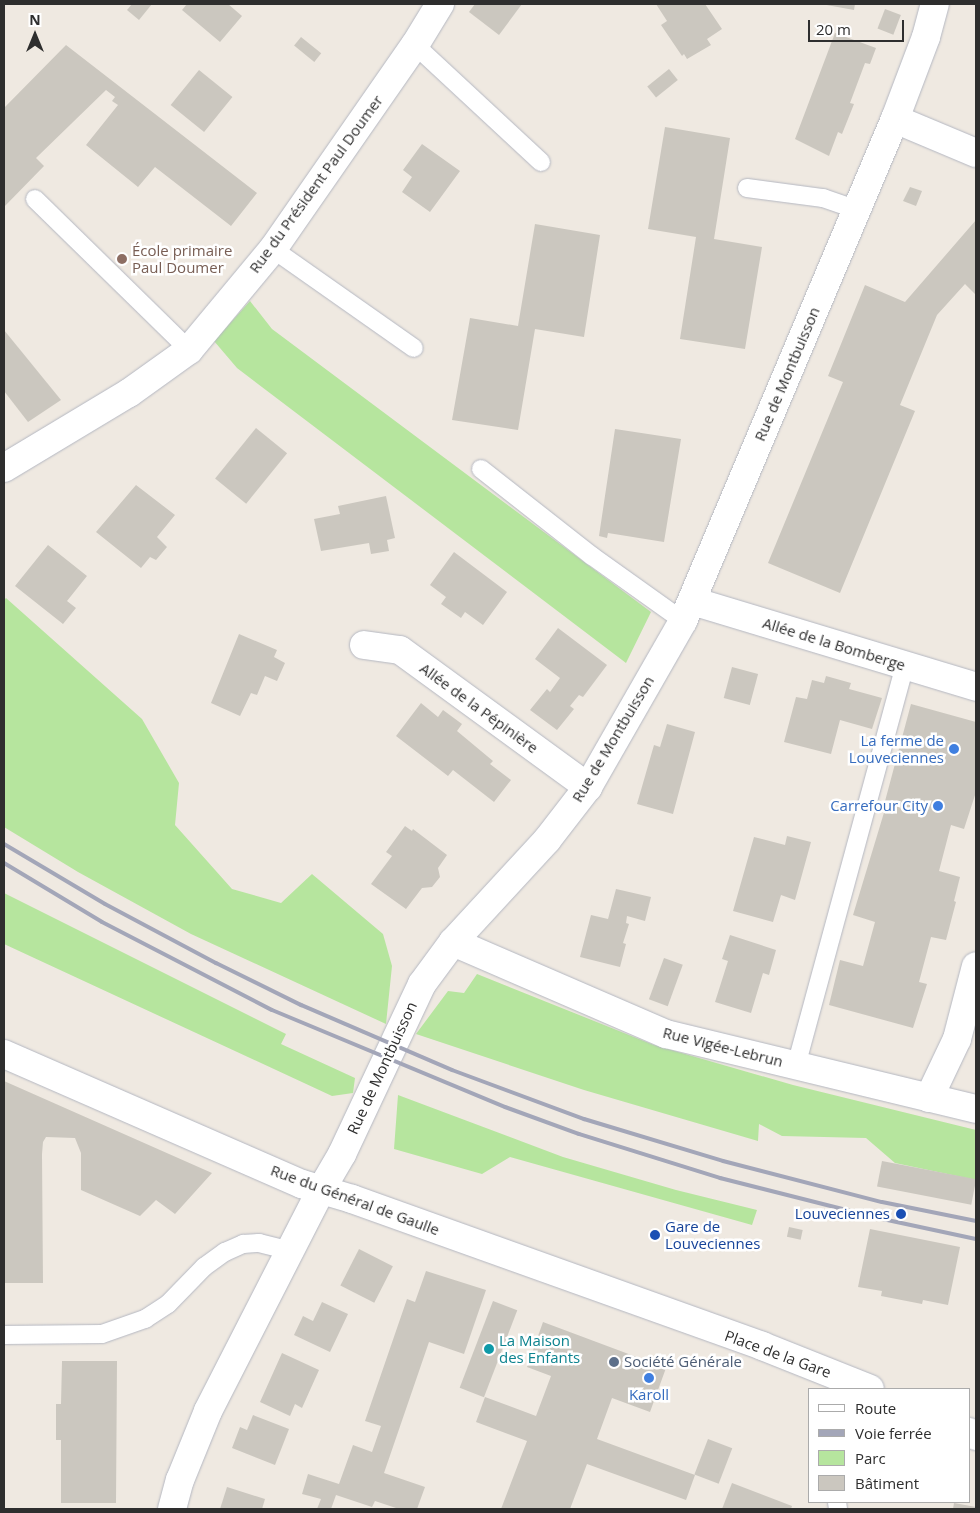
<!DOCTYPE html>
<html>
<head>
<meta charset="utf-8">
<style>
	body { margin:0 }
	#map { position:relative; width:980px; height:1513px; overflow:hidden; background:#efe9e1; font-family:"Open Sans",sans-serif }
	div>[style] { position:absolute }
	.green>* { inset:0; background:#b6e59e }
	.building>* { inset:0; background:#cbc7bf; transform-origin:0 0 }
	.roads { filter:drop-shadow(0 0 1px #b4b7c1) drop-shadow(0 0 1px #b4b7c1) }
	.service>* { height:18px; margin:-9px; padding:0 9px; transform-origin:9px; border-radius:9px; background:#fff }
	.minor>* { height:28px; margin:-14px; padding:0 14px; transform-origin:14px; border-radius:14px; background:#fff }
	.rail>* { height:4px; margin:-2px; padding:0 2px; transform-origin:2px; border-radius:2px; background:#a3a6b8 }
	.dots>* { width:14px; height:14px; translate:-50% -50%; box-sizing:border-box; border:2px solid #fff; border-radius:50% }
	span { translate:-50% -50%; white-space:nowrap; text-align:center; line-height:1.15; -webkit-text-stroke:5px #fff; paint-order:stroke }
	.street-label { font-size:15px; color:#2e2e2e }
	.education-label { font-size:15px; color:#785e54 }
	.left { translate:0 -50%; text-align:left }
	.shop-label { font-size:15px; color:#366cbe }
	.right { translate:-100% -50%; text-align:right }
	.transit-label { font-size:15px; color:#164399 }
	.culture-label { font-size:15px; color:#0d838f }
	.service-label { font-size:15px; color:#4e5e75 }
	.frame { position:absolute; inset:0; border:5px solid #2e2e2e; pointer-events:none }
	.legend { position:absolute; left:808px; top:1388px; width:162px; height:115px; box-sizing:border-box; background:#fff; border:1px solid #ababab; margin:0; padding:6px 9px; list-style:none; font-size:15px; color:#2e2e2e }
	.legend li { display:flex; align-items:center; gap:10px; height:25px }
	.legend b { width:25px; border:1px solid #ababab }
	.north { position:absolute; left:10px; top:10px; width:50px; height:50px; -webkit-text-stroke:4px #fff; paint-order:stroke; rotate:0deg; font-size:14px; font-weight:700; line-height:20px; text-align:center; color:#2e2e2e }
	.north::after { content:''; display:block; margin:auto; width:18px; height:22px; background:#2e2e2e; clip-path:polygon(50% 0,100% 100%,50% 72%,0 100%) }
	.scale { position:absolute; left:808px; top:20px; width:96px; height:22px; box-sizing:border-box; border:2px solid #2e2e2e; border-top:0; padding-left:6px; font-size:15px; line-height:18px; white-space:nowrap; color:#2e2e2e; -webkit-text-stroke:4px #fff; paint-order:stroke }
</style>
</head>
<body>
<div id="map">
	<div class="green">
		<i style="clip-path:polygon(250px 301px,272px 329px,651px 612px,626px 663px,237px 368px,214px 341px)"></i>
		<i style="clip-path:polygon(6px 598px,142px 719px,179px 783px,175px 825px,232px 889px,281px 903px,312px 874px,383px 934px,392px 966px,386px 1024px,191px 934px,78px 872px,4px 827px,4px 600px)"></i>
		<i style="clip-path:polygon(4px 893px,286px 1034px,281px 1044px,355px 1078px,353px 1093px,332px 1096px,4px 944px)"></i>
		<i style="clip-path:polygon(477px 974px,654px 1045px,793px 1085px,976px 1130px,976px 1180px,895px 1163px,866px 1138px,782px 1136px,759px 1124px,758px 1141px,584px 1090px,416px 1034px,448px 991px,464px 993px)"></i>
		<i style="clip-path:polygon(398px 1095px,563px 1157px,676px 1190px,757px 1210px,752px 1225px,510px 1157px,482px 1174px,394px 1149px)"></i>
	</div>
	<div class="building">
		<i style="clip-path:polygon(132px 4px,152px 4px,139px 20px,127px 10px)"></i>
		<i style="clip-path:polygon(187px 4px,228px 4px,242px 16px,220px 42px,182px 10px)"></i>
		<i style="clip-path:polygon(475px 4px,522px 4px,499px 35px,469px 12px)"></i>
		<i style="clip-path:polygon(656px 4px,705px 4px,722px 29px,707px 39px,711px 45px,687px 59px,684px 54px,682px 56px,661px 25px,667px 21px)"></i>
		<i style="clip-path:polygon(821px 4px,855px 4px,854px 10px)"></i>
		<i style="left:885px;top:9px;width:17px;height:21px;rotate:21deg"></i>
		<i style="clip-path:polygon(835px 33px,876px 48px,870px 64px,865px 63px,850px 103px,854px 104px,842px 134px,838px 132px,829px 156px,795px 139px)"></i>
		<i style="left:301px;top:37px;width:26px;height:11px;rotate:39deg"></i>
		<i style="clip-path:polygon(66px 45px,257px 193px,231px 226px,155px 167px,138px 187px,86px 145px,118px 105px,112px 101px,115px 97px,106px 90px,36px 158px,44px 166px,4px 207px,4px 108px)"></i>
		<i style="left:669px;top:69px;width:14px;height:28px;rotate:51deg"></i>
		<i style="left:199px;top:70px;width:43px;height:45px;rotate:39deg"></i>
		<i style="clip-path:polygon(665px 127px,730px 138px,714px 239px,762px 247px,745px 349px,680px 339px,696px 237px,648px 229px)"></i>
		<i style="clip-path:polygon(422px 144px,460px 171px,430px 212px,402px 192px,412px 177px,403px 170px)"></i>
		<i style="clip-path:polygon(910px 187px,922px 191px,916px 206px,903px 201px)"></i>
		<i style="clip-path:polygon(976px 220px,976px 295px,965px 284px,937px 315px,900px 405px,915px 411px,840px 593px,768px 563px,843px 382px,828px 376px,865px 285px,905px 302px)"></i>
		<i style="clip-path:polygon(535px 224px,600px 235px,584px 337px,535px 329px,518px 430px,452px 420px,470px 318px,518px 326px)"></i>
		<i style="clip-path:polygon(4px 330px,61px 400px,28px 422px,4px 391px)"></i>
		<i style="left:256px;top:428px;width:40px;height:65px;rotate:39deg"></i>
		<i style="clip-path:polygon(615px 429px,681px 439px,664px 542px,608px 533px,607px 538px,599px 536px)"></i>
		<i style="clip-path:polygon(136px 485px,175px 515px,157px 537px,167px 547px,156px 560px,150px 557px,141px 568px,96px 532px)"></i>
		<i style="clip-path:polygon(386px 496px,395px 538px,387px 540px,389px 551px,371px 554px,369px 543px,321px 551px,314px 519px,340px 514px,338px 506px)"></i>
		<i style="clip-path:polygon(48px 545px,87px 576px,67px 601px,76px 608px,63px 624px,15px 586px)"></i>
		<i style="clip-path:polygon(454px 552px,507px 592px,483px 625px,465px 612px,461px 618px,441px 604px,446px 597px,430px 585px)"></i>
		<i style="clip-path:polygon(558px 628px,607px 665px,583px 697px,579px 695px,570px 706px,574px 709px,557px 730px,530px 710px,547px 689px,550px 692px,560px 678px,535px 659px)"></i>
		<i style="clip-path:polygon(239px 634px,277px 650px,274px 657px,285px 663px,277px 681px,265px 676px,257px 695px,251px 693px,240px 716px,211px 703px)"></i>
		<i style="left:732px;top:667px;width:27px;height:32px;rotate:15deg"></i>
		<i style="clip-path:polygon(826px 676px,851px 683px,849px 689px,882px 698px,872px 729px,840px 720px,831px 754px,784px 742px,796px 697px,807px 699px,812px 680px,824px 683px)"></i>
		<i style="clip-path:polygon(421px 703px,438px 717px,443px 710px,462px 724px,457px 731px,493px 761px,490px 764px,511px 780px,494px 802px,453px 770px,448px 776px,396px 736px)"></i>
		<i style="clip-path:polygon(911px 704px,976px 722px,976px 792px,964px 829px,951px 825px,939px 871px,960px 877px,954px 901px,956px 902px,946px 940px,931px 937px,919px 982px,927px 984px,913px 1028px,829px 1005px,840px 960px,863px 966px,875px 922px,853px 915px,886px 806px,884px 805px)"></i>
		<i style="clip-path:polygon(667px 724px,695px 732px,673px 814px,637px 804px,654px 745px,660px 747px)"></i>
		<i style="clip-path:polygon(405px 826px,412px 831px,413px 829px,447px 855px,438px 868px,440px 877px,432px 887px,422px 888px,406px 909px,371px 884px,392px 856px,386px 852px)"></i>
		<i style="clip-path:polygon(787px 836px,811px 842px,795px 900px,781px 895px,773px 922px,733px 911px,754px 837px,785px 845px)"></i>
		<i style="clip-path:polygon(616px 889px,651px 897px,645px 921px,627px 916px,626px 923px,629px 924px,623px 943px,626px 944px,620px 967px,580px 957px,591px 915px,608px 919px)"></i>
		<i style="clip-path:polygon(730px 935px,776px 950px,769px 975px,763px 973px,751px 1013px,715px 1002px,728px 961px,722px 959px)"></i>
		<i style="left:664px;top:958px;width:20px;height:44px;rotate:20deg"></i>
		<i style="clip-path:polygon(4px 1081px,212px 1173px,175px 1214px,156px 1200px,140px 1216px,81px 1190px,81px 1153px,75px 1138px,46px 1137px,43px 1142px,42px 1154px,43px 1283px,4px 1283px)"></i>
		<i style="left:882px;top:1161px;width:96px;height:26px;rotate:11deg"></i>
		<i style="left:789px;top:1227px;width:14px;height:10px;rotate:12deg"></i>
		<i style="clip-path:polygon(870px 1229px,960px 1247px,948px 1305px,923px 1300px,922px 1304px,881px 1296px,882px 1291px,858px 1287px)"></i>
		<i style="left:359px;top:1249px;width:38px;height:41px;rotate:27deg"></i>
		<i style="clip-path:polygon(426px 1271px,486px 1290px,464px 1354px,429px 1342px,384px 1473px,425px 1487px,417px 1509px,399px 1509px,375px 1501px,372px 1507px,336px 1495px,331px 1509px,317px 1509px,321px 1499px,302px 1494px,308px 1474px,339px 1484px,353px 1445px,372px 1452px,381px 1426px,365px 1421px,407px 1299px,415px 1302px)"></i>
		<i style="left:493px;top:1301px;width:26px;height:93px;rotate:21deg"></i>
		<i style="clip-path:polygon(322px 1302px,348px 1314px,330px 1352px,294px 1335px,303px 1316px,313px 1321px)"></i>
		<i style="clip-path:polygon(543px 1322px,666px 1368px,650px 1412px,612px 1398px,597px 1439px,695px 1475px,686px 1500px,587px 1464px,570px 1509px,501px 1509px,527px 1441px,476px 1422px,485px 1397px,536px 1416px,551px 1376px,527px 1367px)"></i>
		<i style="clip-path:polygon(282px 1353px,319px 1370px,302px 1408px,295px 1404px,290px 1416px,260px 1402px)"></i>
		<i style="clip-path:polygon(62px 1361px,117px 1361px,116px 1503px,61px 1503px,61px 1440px,56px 1440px,56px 1404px,61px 1404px)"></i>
		<i style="clip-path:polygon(253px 1415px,289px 1429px,275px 1465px,232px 1448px,240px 1427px,247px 1430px)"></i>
		<i style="left:708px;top:1439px;width:26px;height:38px;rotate:21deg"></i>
		<i style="clip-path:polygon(732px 1483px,792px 1506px,791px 1509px,722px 1509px)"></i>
		<i style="clip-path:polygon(227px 1487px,265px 1499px,262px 1509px,220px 1509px)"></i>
		<i style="clip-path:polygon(954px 1503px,976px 1507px,976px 1509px,953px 1509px)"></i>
	</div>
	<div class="roads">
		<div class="service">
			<i style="left:415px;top:45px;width:172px;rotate:42.9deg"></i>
			<i style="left:747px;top:188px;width:77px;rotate:7.5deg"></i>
			<i style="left:823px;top:198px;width:36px;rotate:19deg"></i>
			<i style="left:35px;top:199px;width:216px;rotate:44.4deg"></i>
			<i style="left:273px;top:249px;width:172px;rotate:35.1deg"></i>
			<i style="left:481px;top:469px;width:141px;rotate:38.1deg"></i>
			<i style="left:592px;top:556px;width:112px;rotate:35.5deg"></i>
			<i style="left:796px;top:1066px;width:415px;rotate:-74.8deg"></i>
			<i style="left:4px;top:1335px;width:98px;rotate:-0.6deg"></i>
			<i style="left:102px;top:1334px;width:46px;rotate:-19.2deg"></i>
			<i style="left:145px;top:1319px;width:27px;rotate:-33deg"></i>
			<i style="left:168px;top:1304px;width:52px;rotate:-45.8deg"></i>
			<i style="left:204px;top:1267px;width:26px;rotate:-36deg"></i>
			<i style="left:225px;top:1252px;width:20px;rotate:-24deg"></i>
			<i style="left:243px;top:1244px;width:16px;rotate:-4deg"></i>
			<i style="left:259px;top:1243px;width:33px;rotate:14deg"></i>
			<i style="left:837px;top:1502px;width:7px;rotate:82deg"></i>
		</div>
		<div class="minor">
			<i style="left:895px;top:119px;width:88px;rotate:22.8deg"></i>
			<i style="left:4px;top:468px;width:146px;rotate:-31deg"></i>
			<i style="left:129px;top:393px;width:74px;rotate:-35.6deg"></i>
			<i style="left:189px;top:350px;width:131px;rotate:-50.3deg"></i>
			<i style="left:273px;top:249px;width:249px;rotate:-55.2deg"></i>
			<i style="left:415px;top:45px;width:48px;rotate:-58.6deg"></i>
			<i style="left:692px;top:601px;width:297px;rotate:16.8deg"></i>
			<i style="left:364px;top:645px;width:36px;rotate:8deg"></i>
			<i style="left:400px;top:650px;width:233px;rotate:36.1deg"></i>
			<i style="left:453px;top:942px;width:232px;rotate:23.4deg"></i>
			<i style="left:666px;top:1034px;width:319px;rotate:13.6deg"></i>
			<i style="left:4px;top:1054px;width:325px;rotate:23.6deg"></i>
			<i style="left:302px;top:1184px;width:52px;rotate:16.7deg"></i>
			<i style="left:352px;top:1199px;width:436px;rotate:19.7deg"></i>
			<i style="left:762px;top:1346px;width:116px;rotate:21.7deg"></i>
			<i style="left:929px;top:1098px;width:65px;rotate:-64.6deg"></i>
			<i style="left:957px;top:1039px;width:75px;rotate:-75.4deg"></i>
			<i style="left:969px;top:1432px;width:8px;rotate:30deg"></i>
			<i style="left:172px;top:1509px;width:30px;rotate:-75deg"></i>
			<i style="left:180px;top:1480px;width:74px;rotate:-67.9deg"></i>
			<i style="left:208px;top:1411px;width:248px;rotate:-62.9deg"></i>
			<i style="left:321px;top:1190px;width:42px;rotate:-59.7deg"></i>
			<i style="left:342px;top:1154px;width:188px;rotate:-64.8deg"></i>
			<i style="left:422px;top:984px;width:52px;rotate:-53.6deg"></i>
			<i style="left:453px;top:942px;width:139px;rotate:-47.3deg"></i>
			<i style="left:547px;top:840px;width:67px;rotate:-52.3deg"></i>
			<i style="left:588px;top:787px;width:191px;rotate:-60.2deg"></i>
			<i style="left:683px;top:621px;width:545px;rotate:-67.11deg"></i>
			<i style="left:895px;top:119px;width:88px;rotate:-69.3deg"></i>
			<i style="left:926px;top:37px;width:34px;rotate:-75deg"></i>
		</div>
	</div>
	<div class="rail">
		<i style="left:4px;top:844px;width:117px;rotate:30.7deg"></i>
		<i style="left:105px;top:904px;width:126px;rotate:28deg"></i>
		<i style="left:216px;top:963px;width:95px;rotate:26.3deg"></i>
		<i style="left:301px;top:1005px;width:164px;rotate:23.3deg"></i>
		<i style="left:452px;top:1070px;width:141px;rotate:20.4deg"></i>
		<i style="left:584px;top:1119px;width:145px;rotate:16.8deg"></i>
		<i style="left:723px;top:1161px;width:164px;rotate:14.5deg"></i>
		<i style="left:882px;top:1202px;width:96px;rotate:11.4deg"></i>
		<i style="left:4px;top:863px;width:114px;rotate:31deg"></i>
		<i style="left:102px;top:922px;width:191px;rotate:27.4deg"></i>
		<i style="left:272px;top:1010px;width:252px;rotate:22.6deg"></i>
		<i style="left:505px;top:1107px;width:79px;rotate:20deg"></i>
		<i style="left:579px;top:1134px;width:148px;rotate:17.3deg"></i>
		<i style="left:720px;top:1178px;width:163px;rotate:14.2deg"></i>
		<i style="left:878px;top:1218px;width:100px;rotate:12.1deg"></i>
	</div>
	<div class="dots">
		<i style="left:122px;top:259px;background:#8d6e63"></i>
		<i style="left:954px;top:749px;background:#3f7fe0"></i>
		<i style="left:938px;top:806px;background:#3f7fe0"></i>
		<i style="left:901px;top:1214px;background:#1a4fb4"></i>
		<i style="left:655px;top:1235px;background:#1a4fb4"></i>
		<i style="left:489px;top:1349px;background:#0f9aa8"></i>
		<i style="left:614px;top:1362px;background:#5c6f8a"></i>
		<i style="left:649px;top:1378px;background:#3f7fe0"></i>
	</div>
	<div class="street-label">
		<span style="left:316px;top:184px;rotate:-54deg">Rue du Président Paul Doumer</span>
		<span style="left:787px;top:374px;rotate:-67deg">Rue de Montbuisson</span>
		<span style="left:834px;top:644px;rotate:17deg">Allée de la Bomberge</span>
		<span style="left:479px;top:708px;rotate:36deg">Allée de la Pépinière</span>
		<span style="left:613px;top:739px;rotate:-59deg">Rue de Montbuisson</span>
		<span style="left:723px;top:1047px;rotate:14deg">Rue Vigée-Lebrun</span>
		<span style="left:382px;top:1068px;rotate:-65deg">Rue de Montbuisson</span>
		<span style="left:355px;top:1200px;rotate:20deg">Rue du Général de Gaulle</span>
		<span style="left:778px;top:1354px;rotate:20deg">Place de la Gare</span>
	</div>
	<div class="education-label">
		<span class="left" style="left:132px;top:259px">École primaire<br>Paul Doumer</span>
	</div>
	<div class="shop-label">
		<span class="right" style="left:944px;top:749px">La ferme de<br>Louveciennes</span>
		<span class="right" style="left:928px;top:806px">Carrefour City</span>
		<span style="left:649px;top:1395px">Karoll</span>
	</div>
	<div class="transit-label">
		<span class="right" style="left:890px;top:1214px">Louveciennes</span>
		<span class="left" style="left:665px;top:1235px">Gare de<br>Louveciennes</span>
	</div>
	<div class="culture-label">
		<span class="left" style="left:499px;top:1349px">La Maison<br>des Enfants</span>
	</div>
	<div class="service-label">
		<span class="left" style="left:624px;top:1362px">Société Générale</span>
	</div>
	<div class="frame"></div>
	<ul class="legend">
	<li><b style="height:6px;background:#fff"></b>Route</li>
	<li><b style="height:6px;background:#a3a6b8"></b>Voie ferrée</li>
	<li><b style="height:14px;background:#b6e59e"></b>Parc</li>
	<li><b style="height:14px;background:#cbc7bf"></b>Bâtiment</li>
	</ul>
	<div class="north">N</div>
	<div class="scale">20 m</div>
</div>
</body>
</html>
